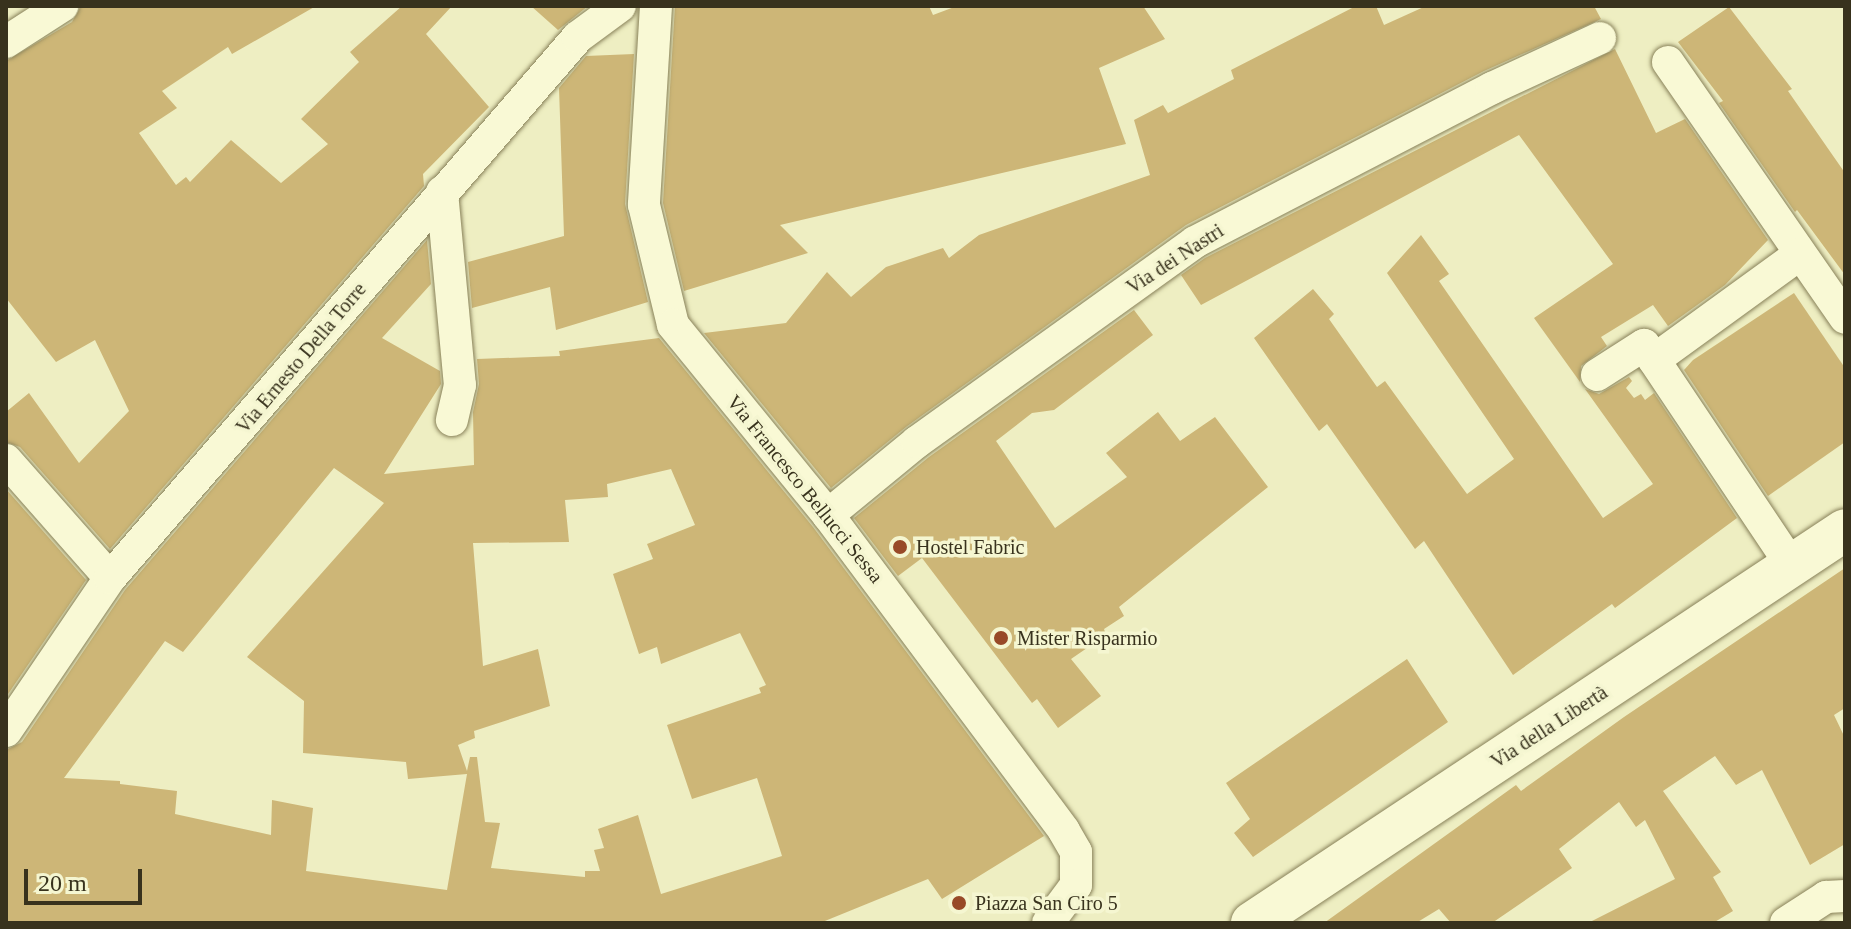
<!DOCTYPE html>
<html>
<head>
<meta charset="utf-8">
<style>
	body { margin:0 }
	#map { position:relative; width:1851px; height:929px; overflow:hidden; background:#eeeec2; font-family:"Times New Roman",serif }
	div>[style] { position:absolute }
	.building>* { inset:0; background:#cdb677 }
	.roads { filter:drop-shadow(0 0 2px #888159) drop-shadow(0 0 2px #888159) }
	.minor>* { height:32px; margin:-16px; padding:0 16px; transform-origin:16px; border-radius:16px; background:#f9f9d5 }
	.tertiary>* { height:42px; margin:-21px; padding:0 21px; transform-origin:21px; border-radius:21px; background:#f9f9d5 }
	.dots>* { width:22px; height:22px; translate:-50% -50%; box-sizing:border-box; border:4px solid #f5f6d1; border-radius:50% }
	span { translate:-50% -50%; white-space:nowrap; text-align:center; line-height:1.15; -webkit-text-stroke:7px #f5f6d1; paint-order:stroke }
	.street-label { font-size:20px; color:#38321d }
	.poi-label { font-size:20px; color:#38321d }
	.left { translate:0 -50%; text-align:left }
	.frame { position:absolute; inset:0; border:8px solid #38321d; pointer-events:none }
	.scale { position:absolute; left:24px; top:869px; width:118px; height:36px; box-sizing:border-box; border:4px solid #38321d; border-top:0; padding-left:10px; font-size:24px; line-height:28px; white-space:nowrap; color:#38321d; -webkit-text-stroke:6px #f5f6d1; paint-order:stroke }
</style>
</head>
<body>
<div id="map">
	<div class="building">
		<i style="clip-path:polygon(81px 6px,316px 6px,232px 54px,228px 47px,162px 91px,177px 108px,139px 133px,176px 185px,186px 177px,190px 182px,231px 140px,281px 183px,328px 144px,301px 119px,359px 62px,350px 52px,402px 6px,452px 6px,426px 34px,489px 107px,423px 174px,424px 186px,110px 549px,20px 447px,6px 442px,6px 412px,29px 393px,79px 463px,129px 411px,95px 340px,56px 362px,6px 298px,6px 61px,72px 22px)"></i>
		<i style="clip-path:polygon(531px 6px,588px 6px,558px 30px)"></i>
		<i style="clip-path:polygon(675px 6px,929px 6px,933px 15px,957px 6px,1143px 6px,1165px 39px,1099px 68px,1126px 144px,780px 225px,808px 253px,684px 291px,663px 203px)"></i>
		<i style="clip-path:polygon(1356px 6px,1376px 6px,1384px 25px,1426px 6px,1594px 6px,1601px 19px,1484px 71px,1186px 225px,906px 427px,831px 488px,704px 333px,786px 323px,827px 272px,851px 297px,886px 267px,943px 248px,949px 258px,979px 235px,1150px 175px,1134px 120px,1163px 105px,1168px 113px,1234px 79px,1231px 70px)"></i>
		<i style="clip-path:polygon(1729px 7px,1792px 89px,1788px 91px,1845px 173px,1845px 275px,1797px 210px,1795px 212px,1719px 103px,1723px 101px,1678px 42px)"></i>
		<i style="clip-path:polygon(1615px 49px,1656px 133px,1685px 119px,1768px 240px,1725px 285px,1668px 326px,1653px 305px,1601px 337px,1607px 346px,1581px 366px,1580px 382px,1534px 318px,1613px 264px,1519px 135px,1201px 305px,1181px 275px,1205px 258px)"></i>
		<i style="clip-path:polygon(634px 54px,625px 204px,648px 302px,556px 330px,550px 287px,472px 308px,468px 262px,564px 236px,559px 88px,586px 56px)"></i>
		<i style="clip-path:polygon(1421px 235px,1449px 274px,1439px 281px,1603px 518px,1653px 484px,1585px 389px,1599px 394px,1629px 377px,1632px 381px,1626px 388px,1634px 398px,1641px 394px,1645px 400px,1654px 393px,1737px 518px,1615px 608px,1612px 604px,1513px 675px,1424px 541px,1415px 549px,1327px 424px,1319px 431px,1254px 338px,1313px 289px,1334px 314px,1329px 319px,1377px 387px,1385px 381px,1467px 494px,1514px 459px,1387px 273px)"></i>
		<i style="clip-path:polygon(evenodd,427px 240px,431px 284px,382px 338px,440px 371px,441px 384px,384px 474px,474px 465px,473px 412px,479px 384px,477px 359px,560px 356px,559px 351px,659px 338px,813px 527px,1044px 836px,942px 899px,928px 879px,820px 923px,6px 923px,6px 750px,22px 742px,125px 590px,427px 240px,334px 468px,384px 503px,247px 657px,304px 701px,303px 753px,406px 762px,408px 779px,467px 774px,447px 890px,306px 871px,313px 808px,272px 800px,271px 835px,175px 814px,177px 791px,120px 784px,120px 781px,64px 778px,165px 641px,183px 652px,334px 468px,427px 240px,671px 469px,695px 525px,647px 544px,653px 559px,613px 574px,639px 654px,657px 647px,661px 664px,740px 633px,766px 685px,759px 688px,761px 693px,667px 725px,692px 799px,757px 778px,782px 856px,661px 894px,638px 815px,598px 829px,604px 848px,594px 850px,600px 871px,585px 871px,585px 877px,491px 868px,500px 823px,485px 822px,477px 757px,470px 757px,467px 771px,458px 745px,475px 738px,474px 731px,550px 706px,538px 649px,483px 666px,473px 543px,569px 542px,565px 500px,608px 497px,607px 484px,671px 469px)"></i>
		<i style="clip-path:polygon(1794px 293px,1845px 368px,1845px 442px,1768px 496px,1684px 370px,1693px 360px)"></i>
		<i style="clip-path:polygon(1134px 310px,1153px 335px,1054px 410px,1032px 413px,996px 441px,1055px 528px,1127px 477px,1106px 453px,1158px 412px,1180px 441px,1215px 417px,1268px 487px,1119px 607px,1124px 616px,1104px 629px,1106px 635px,1071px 659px,1101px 696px,1058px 728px,1037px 699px,1032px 703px,922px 558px,898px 576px,854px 518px,929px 457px)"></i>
		<i style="clip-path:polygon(6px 489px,86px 580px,6px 697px)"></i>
		<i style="clip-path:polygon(1845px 568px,1845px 708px,1834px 715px,1845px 738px,1845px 844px,1810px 865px,1762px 770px,1736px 785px,1715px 756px,1663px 791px,1721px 872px,1713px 877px,1733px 911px,1713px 923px,1588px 923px,1675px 879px,1645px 820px,1636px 827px,1619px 802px,1559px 849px,1572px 868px,1492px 923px,1451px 923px,1439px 909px,1416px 923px,1324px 923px,1516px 785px,1521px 791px,1624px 717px)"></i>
		<i style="clip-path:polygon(1407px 659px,1448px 722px,1253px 857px,1234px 833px,1250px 819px,1226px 783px)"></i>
	</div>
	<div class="roads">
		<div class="minor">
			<i style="left:656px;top:6px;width:199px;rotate:93.5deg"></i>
			<i style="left:644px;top:205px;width:123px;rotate:76.4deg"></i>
			<i style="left:673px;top:325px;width:245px;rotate:50.8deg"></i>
			<i style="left:828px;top:515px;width:394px;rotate:53.2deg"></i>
			<i style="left:1064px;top:831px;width:24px;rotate:60deg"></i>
			<i style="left:1076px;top:852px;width:33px;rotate:90deg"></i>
			<i style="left:1076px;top:885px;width:47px;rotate:126.4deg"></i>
			<i style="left:6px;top:42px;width:67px;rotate:-32.7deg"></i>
			<i style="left:1668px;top:62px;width:311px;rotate:55.3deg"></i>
			<i style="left:442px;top:192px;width:194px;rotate:84.7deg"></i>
			<i style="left:460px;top:385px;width:36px;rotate:103deg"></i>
			<i style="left:1654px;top:360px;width:180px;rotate:-36deg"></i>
			<i style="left:1597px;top:375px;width:56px;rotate:-32.6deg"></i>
			<i style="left:1644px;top:345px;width:266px;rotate:56.2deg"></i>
			<i style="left:6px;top:460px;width:157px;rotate:48.6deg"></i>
			<i style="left:828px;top:515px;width:115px;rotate:-39.4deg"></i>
			<i style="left:917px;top:442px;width:342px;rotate:-35.7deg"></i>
			<i style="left:1195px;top:242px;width:335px;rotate:-27.4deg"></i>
			<i style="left:1492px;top:88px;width:119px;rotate:-24.8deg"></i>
			<i style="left:6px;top:731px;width:185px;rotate:-55.8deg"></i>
			<i style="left:110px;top:578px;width:715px;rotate:-49.14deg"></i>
			<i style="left:578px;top:37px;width:52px;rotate:-36.4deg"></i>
			<i style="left:1786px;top:923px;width:48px;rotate:-33deg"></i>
			<i style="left:1826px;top:897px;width:19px;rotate:-3deg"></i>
		</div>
		<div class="tertiary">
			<i style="left:1252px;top:923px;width:711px;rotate:-33.53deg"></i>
		</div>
	</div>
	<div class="dots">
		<i style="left:900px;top:547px;background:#984a28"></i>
		<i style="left:1001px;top:638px;background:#984a28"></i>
		<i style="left:959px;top:903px;background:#984a28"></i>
	</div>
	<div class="street-label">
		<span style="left:1175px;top:259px;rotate:-33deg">Via dei Nastri</span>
		<span style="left:301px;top:358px;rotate:-50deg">Via Ernesto Della Torre</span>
		<span style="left:805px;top:489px;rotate:51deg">Via Francesco Bellucci Sessa</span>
		<span style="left:1549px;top:727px;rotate:-33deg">Via della Libertà</span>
	</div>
	<div class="poi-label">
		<span class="left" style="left:916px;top:547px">Hostel Fabric</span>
		<span class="left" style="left:1017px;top:638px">Mister Risparmio</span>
		<span class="left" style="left:975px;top:903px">Piazza San Ciro 5</span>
	</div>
	<div class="frame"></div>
	<div class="scale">20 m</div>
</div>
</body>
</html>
